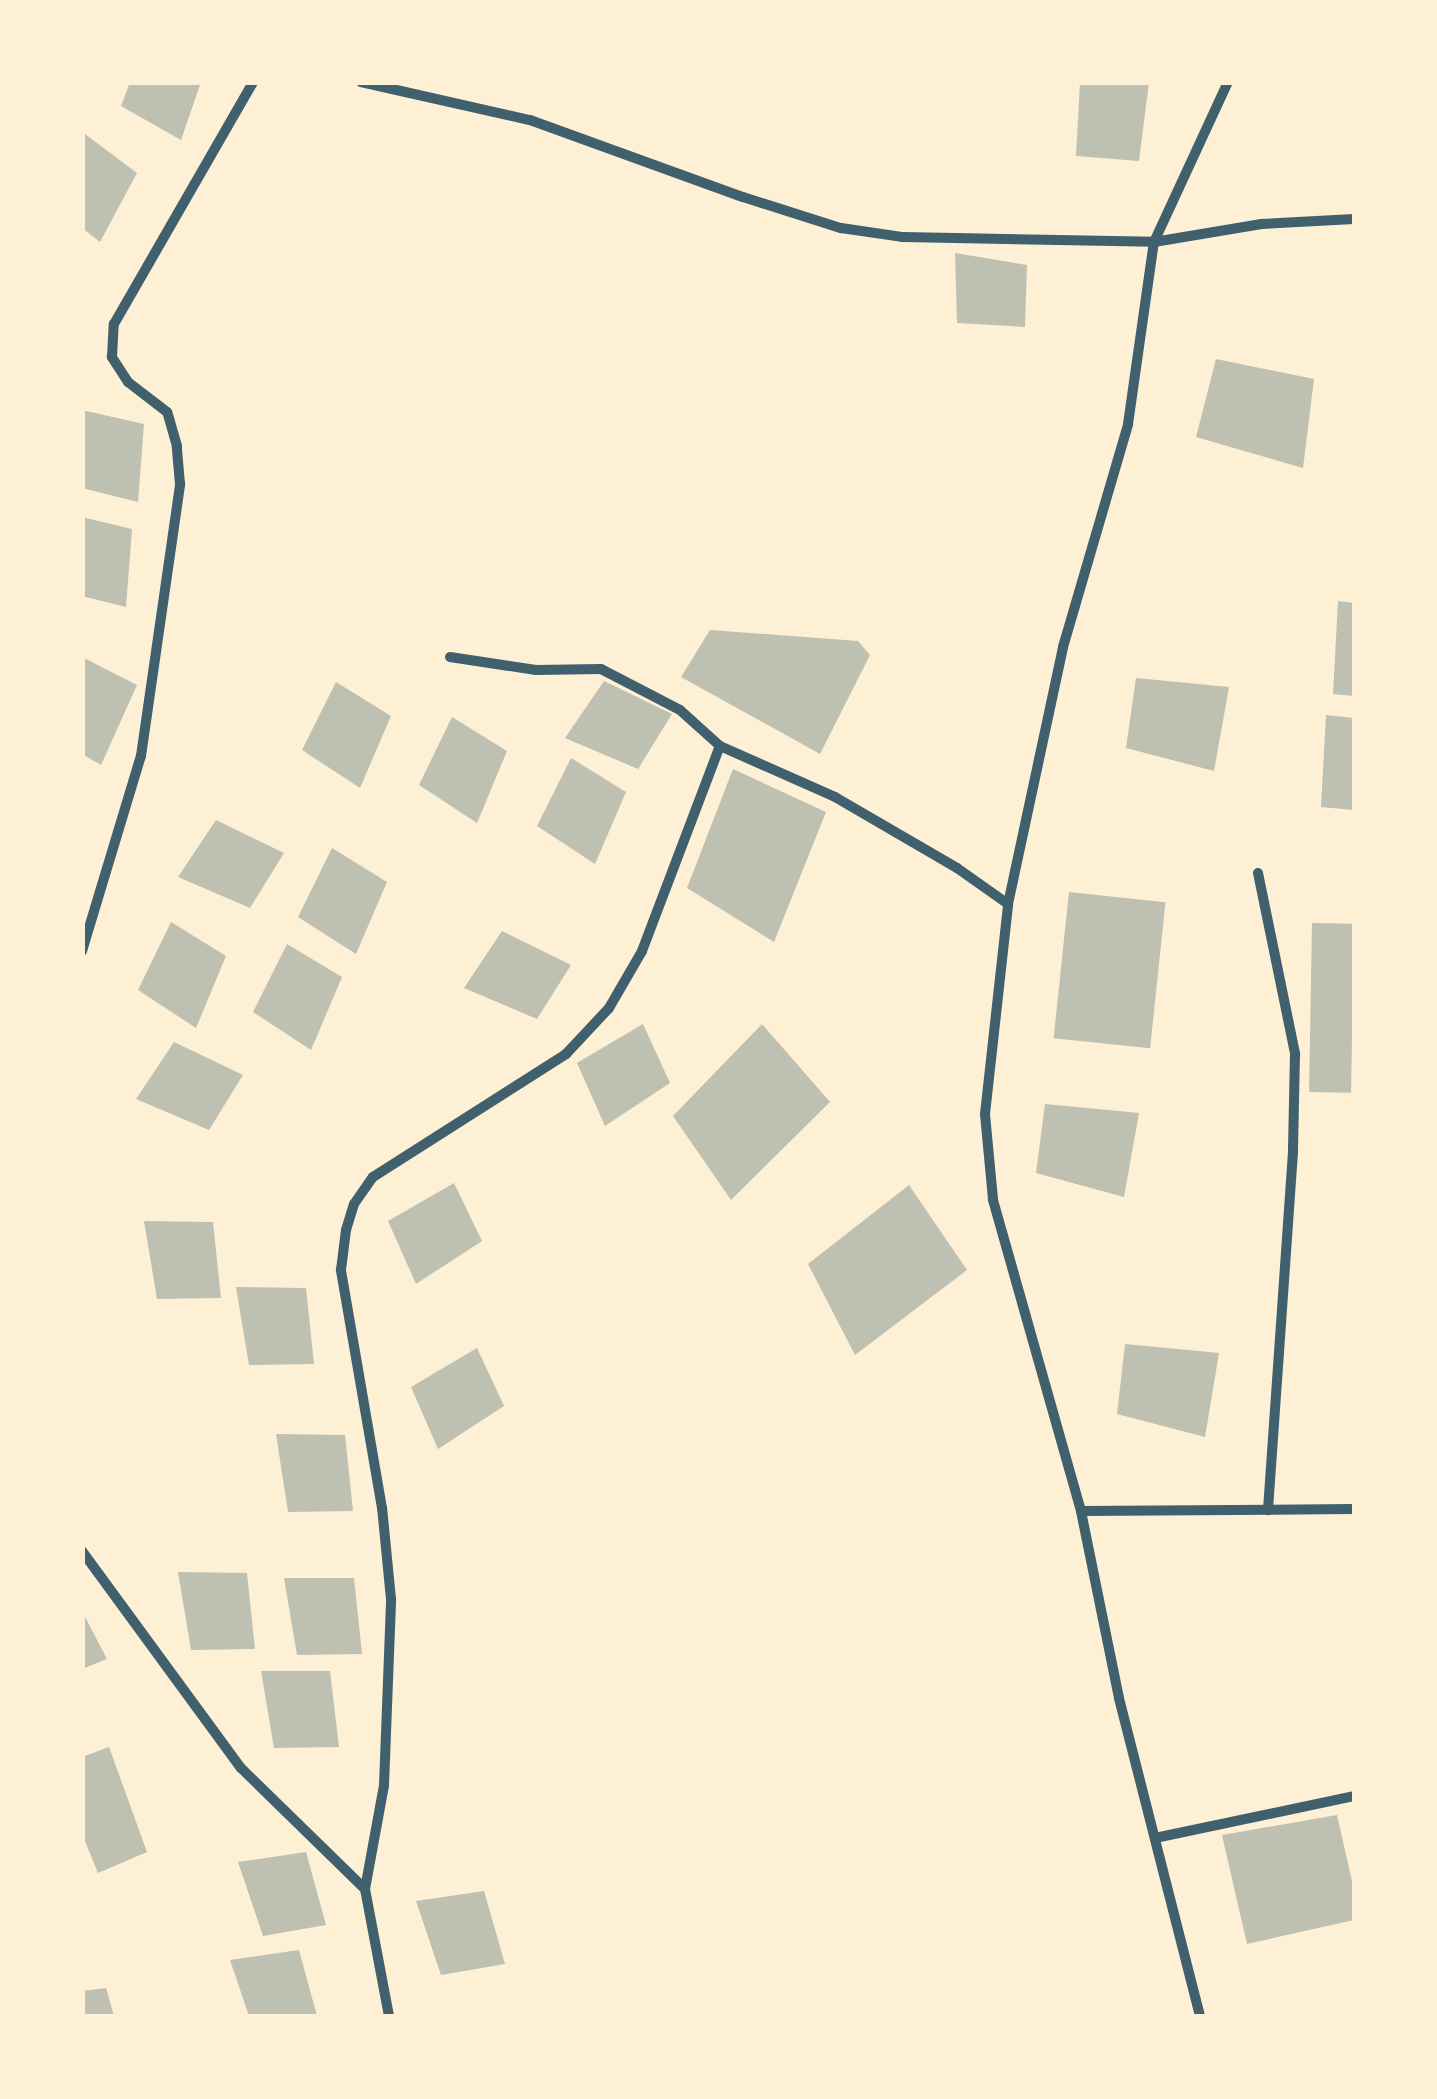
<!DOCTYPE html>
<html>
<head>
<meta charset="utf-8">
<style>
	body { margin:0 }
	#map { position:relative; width:1437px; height:2099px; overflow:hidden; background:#fdf0d5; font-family:"Roboto Serif",serif }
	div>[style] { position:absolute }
	.building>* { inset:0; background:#bec0b2; transform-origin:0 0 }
	.minor>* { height:10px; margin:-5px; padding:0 5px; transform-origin:5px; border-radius:5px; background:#3f606c }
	span { translate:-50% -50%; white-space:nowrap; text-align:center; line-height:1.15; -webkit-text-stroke:10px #fdf0d5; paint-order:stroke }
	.frame { position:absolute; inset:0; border:85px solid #fdf0d5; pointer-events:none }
</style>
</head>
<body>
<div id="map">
	<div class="building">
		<i style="clip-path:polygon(130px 82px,201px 82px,181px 140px,121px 106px)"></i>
		<i style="clip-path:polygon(1080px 82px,1149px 82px,1139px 161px,1076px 156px)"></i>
		<i style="clip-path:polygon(85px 134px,137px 173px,100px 242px,82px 228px)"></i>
		<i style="clip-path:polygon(955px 253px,1027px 265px,1025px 327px,957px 323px)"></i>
		<i style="clip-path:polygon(1216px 359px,1314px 379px,1303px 468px,1196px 437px)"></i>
		<i style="clip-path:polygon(82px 410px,144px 424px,138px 502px,82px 488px)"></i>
		<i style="clip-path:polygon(82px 517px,132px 529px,126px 607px,82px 596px)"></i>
		<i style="clip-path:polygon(1338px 601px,1354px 603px,1354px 696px,1333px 694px)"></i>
		<i style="clip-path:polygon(710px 630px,858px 641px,870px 655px,820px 754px,681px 677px)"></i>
		<i style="clip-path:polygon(82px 657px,137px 685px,101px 765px,82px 754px)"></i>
		<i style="clip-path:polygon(1136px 678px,1229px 687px,1214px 771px,1126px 748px)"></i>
		<i style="clip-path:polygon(604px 681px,672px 714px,638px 769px,565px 738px)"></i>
		<i style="clip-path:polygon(336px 682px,391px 716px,360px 788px,302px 750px)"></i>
		<i style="clip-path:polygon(1326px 715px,1354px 718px,1354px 810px,1321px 807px)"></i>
		<i style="clip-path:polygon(452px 717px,507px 751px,477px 823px,419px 785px)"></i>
		<i style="clip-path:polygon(571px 758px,626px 792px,595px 864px,537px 826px)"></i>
		<i style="clip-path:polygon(733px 769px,826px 812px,774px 942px,687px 888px)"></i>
		<i style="clip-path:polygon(216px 820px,284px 853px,250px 908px,178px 877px)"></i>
		<i style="clip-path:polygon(332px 848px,387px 882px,356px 954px,298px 917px)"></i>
		<i style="left:1069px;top:892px;width:97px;height:147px;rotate:6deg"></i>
		<i style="clip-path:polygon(171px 922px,226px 956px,196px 1028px,138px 990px)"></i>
		<i style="left:1312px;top:923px;width:42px;height:169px;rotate:1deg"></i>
		<i style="clip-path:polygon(502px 931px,571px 965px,537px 1019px,464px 988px)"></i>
		<i style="clip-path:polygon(287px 944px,342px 977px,311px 1050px,253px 1012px)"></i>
		<i style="clip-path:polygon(643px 1024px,670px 1083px,605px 1126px,577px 1063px)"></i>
		<i style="clip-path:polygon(762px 1024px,830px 1102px,731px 1200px,673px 1116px)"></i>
		<i style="clip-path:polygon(174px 1042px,243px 1075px,209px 1130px,136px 1099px)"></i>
		<i style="clip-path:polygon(1045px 1104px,1139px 1113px,1124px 1197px,1036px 1173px)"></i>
		<i style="clip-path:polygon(454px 1183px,482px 1241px,416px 1284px,388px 1221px)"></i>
		<i style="clip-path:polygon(909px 1185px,967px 1270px,855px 1355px,808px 1264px)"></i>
		<i style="clip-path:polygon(144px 1221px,213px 1222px,221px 1298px,157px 1299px)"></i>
		<i style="clip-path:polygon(236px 1287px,306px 1288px,314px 1364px,249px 1365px)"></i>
		<i style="clip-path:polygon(1125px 1344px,1219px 1353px,1205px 1437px,1117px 1414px)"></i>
		<i style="clip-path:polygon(477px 1348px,504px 1406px,438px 1449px,411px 1387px)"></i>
		<i style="clip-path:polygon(276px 1434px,345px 1435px,353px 1511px,288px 1512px)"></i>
		<i style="clip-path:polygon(178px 1572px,247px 1573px,255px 1649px,191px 1650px)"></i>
		<i style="clip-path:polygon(284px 1578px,354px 1578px,362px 1654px,297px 1655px)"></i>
		<i style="clip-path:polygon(82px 1611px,107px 1659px,82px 1669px)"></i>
		<i style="clip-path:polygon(261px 1671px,330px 1671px,339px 1747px,274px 1748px)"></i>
		<i style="clip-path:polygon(109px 1747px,147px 1852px,98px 1873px,82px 1834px,82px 1757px)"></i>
		<i style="clip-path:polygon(1337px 1815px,1354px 1890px,1354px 1920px,1247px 1944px,1222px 1835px)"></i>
		<i style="clip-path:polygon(306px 1852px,326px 1925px,263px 1936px,238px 1862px)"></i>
		<i style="clip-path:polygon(484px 1891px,505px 1964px,441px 1975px,416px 1901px)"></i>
		<i style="clip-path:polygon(299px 1950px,317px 2016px,249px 2016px,230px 1960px)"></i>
		<i style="clip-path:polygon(106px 1988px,114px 2016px,82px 2016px,82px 1991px)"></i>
	</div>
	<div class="minor">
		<i style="left:361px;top:82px;width:173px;rotate:12.7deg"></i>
		<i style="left:530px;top:120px;width:226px;rotate:19.9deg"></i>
		<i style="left:743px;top:197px;width:103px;rotate:17.6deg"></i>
		<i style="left:841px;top:228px;width:63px;rotate:8.3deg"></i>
		<i style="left:903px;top:237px;width:251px;rotate:1.1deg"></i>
		<i style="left:1154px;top:242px;width:109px;rotate:-9.5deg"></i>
		<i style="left:1261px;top:224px;width:93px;rotate:-3.1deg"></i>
		<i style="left:450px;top:657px;width:87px;rotate:8.6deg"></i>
		<i style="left:536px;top:670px;width:65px;rotate:-0.9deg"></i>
		<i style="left:601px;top:669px;width:89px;rotate:27.4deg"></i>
		<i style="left:680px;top:710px;width:54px;rotate:42deg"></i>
		<i style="left:720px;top:746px;width:126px;rotate:23.9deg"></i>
		<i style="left:835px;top:797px;width:141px;rotate:30.2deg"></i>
		<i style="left:957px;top:868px;width:62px;rotate:35.2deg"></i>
		<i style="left:1258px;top:873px;width:185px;rotate:78.4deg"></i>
		<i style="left:1295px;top:1054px;width:98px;rotate:91.2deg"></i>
		<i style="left:1293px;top:1152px;width:359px;rotate:94deg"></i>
		<i style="left:82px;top:951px;width:204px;rotate:-73.2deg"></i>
		<i style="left:141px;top:756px;width:275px;rotate:-81.8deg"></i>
		<i style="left:180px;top:484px;width:38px;rotate:-95deg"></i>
		<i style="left:177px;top:446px;width:35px;rotate:-106deg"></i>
		<i style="left:167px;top:412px;width:49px;rotate:-142.4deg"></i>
		<i style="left:128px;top:382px;width:30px;rotate:-123deg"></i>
		<i style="left:112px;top:357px;width:33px;rotate:-87deg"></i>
		<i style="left:114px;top:324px;width:279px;rotate:-60.1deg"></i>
		<i style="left:1081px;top:1511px;width:273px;rotate:-0.4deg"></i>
		<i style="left:82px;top:1551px;width:269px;rotate:53.8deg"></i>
		<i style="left:241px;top:1768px;width:173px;rotate:44.3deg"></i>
		<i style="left:365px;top:1889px;width:129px;rotate:79.3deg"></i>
		<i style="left:1155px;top:1838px;width:203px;rotate:-11.9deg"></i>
		<i style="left:365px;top:1889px;width:106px;rotate:-79.6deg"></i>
		<i style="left:384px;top:1785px;width:186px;rotate:-87.8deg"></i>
		<i style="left:391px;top:1599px;width:91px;rotate:-95.6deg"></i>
		<i style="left:382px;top:1508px;width:242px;rotate:-99.8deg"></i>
		<i style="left:341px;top:1270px;width:40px;rotate:-82.9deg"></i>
		<i style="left:346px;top:1230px;width:27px;rotate:-73deg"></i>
		<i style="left:354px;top:1204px;width:33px;rotate:-55deg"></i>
		<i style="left:373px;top:1177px;width:229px;rotate:-32.5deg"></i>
		<i style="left:566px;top:1054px;width:63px;rotate:-46.9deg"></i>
		<i style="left:609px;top:1008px;width:66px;rotate:-59.9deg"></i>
		<i style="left:642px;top:951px;width:219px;rotate:-69.2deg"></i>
		<i style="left:1200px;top:2016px;width:328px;rotate:-104.3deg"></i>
		<i style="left:1119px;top:1698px;width:191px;rotate:-101.5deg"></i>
		<i style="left:1081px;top:1511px;width:324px;rotate:-105.8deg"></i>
		<i style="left:993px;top:1199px;width:85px;rotate:-95.4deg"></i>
		<i style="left:985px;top:1114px;width:211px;rotate:-83.7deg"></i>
		<i style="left:1008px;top:904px;width:263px;rotate:-77.9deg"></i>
		<i style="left:1063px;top:647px;width:232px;rotate:-73.7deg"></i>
		<i style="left:1128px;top:424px;width:184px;rotate:-81.9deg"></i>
		<i style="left:1154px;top:242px;width:176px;rotate:-65.2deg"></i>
	</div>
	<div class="frame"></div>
</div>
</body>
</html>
